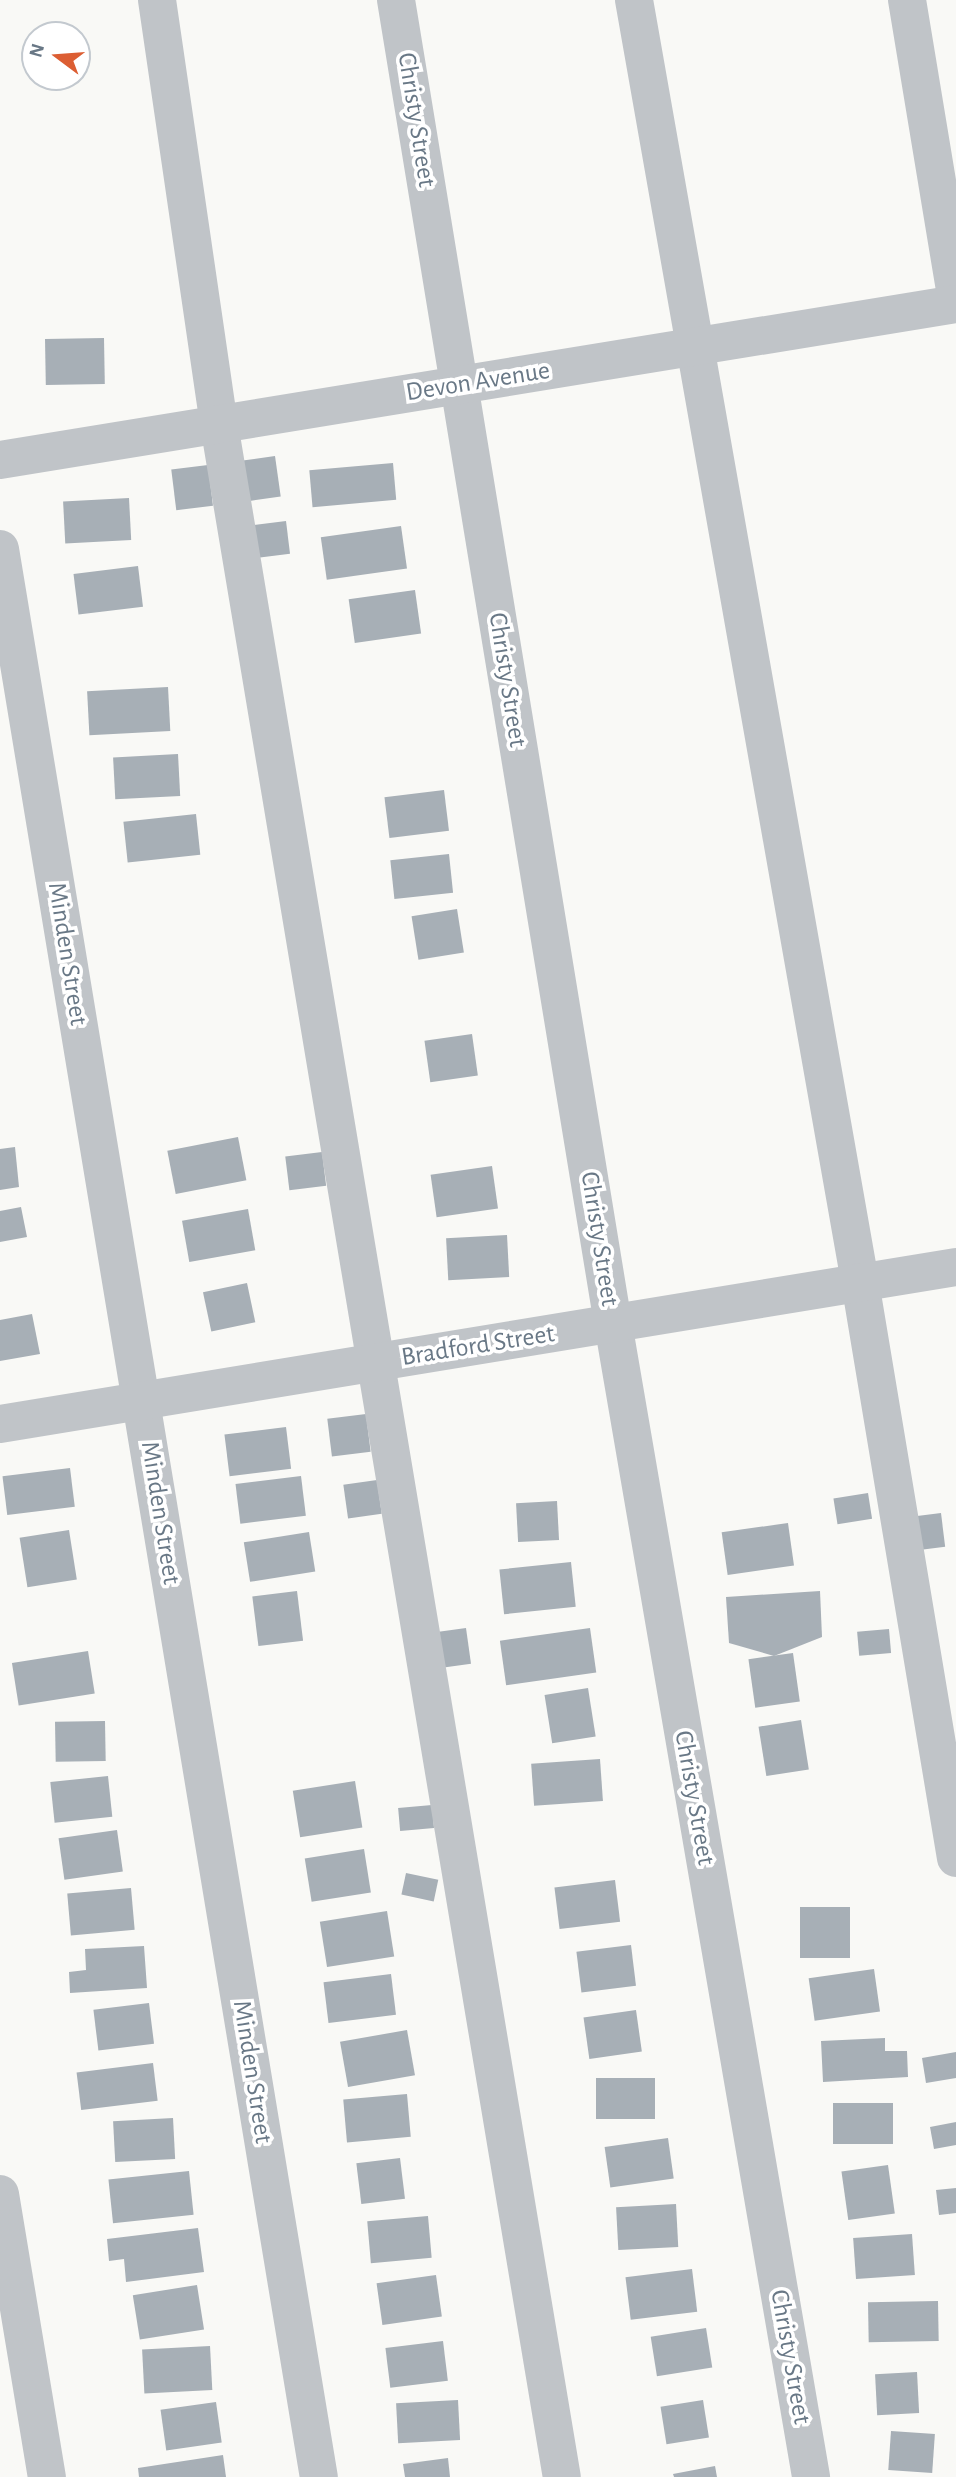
<!DOCTYPE html>
<html>
<head>
<meta charset="utf-8">
<style>
	body { margin:0 }
	#map { position:relative; width:956px; height:2477px; overflow:hidden; background:#f9f9f6; font-family:"Alegreya Sans",sans-serif }
	div>[style] { position:absolute }
	.building>* { inset:0; background:#a7afb6; transform-origin:0 0 }
	.minor>* { height:38px; margin:-19px; padding:0 19px; transform-origin:19px; border-radius:19px; background:#c0c4c8 }
	span { translate:-50% -50%; white-space:nowrap; text-align:center; line-height:1.15; -webkit-text-stroke:7px #fff; paint-order:stroke }
	.street-label { font-size:26px; color:#697886 }
	.north { position:absolute; left:21px; top:21px; width:70px; height:70px; box-sizing:border-box; background:#fff; border:2px solid #c3c9cf; border-radius:50%; rotate:286deg; font-size:19px; font-weight:700; line-height:28px; text-align:center; color:#697886 }
	.north::after { content:''; display:block; margin:auto; width:24px; height:32px; background:#dc5e33; clip-path:polygon(50% 0,100% 100%,50% 72%,0 100%) }
</style>
</head>
<body>
<div id="map">
	<div class="building">
		<i style="left:104px;top:338px;width:46px;height:59px;rotate:89deg"></i>
		<i style="left:275px;top:456px;width:41px;height:38px;rotate:82deg"></i>
		<i style="left:393px;top:463px;width:37px;height:84px;rotate:85deg"></i>
		<i style="left:208px;top:465px;width:41px;height:37px;rotate:83deg"></i>
		<i style="left:129px;top:498px;width:42px;height:66px;rotate:87deg"></i>
		<i style="left:286px;top:521px;width:33px;height:38px;rotate:83deg"></i>
		<i style="left:401px;top:526px;width:43px;height:81px;rotate:82deg"></i>
		<i style="left:138px;top:566px;width:41px;height:65px;rotate:83deg"></i>
		<i style="left:415px;top:590px;width:44px;height:67px;rotate:82deg"></i>
		<i style="left:168px;top:687px;width:44px;height:81px;rotate:87deg"></i>
		<i style="left:178px;top:754px;width:42px;height:65px;rotate:87deg"></i>
		<i style="left:444px;top:790px;width:41px;height:60px;rotate:83deg"></i>
		<i style="left:196px;top:814px;width:41px;height:73px;rotate:84deg"></i>
		<i style="left:449px;top:854px;width:39px;height:59px;rotate:84deg"></i>
		<i style="left:457px;top:909px;width:44px;height:46px;rotate:81deg"></i>
		<i style="left:472px;top:1034px;width:42px;height:48px;rotate:82deg"></i>
		<i style="left:238px;top:1137px;width:44px;height:72px;rotate:79deg"></i>
		<i style="clip-path:polygon(15px 1147px,19px 1187px,0 1190px,0 1149px)"></i>
		<i style="left:322px;top:1152px;width:34px;height:37px;rotate:83deg"></i>
		<i style="left:492px;top:1166px;width:43px;height:62px;rotate:82deg"></i>
		<i style="clip-path:polygon(21px 1207px,27px 1237px,0 1242px,0 1211px)"></i>
		<i style="left:248px;top:1209px;width:42px;height:67px;rotate:80deg"></i>
		<i style="left:507px;top:1235px;width:42px;height:61px;rotate:87deg"></i>
		<i style="left:247px;top:1283px;width:40px;height:45px;rotate:78deg"></i>
		<i style="clip-path:polygon(32px 1314px,40px 1354px,0 1361px,0 1320px)"></i>
		<i style="left:366px;top:1414px;width:38px;height:39px;rotate:83deg"></i>
		<i style="left:286px;top:1427px;width:42px;height:62px;rotate:83deg"></i>
		<i style="left:70px;top:1468px;width:39px;height:68px;rotate:83deg"></i>
		<i style="left:301px;top:1476px;width:40px;height:66px;rotate:83deg"></i>
		<i style="left:377px;top:1480px;width:34px;height:34px;rotate:82deg"></i>
		<i style="left:868px;top:1493px;width:26px;height:35px;rotate:81deg"></i>
		<i style="left:557px;top:1501px;width:39px;height:41px;rotate:87deg"></i>
		<i style="left:941px;top:1513px;width:34px;height:36px;rotate:83deg"></i>
		<i style="left:788px;top:1523px;width:43px;height:67px;rotate:82deg"></i>
		<i style="left:69px;top:1530px;width:50px;height:50px;rotate:81deg"></i>
		<i style="left:309px;top:1532px;width:40px;height:66px;rotate:81deg"></i>
		<i style="left:571px;top:1562px;width:45px;height:72px;rotate:84deg"></i>
		<i style="left:297px;top:1591px;width:50px;height:45px;rotate:83deg"></i>
		<i style="clip-path:polygon(820px 1591px,822px 1637px,774px 1656px,729px 1643px,726px 1597px)"></i>
		<i style="left:466px;top:1628px;width:36px;height:33px;rotate:82deg"></i>
		<i style="left:590px;top:1628px;width:45px;height:91px;rotate:82deg"></i>
		<i style="left:889px;top:1629px;width:24px;height:32px;rotate:85deg"></i>
		<i style="left:88px;top:1651px;width:43px;height:77px;rotate:81deg"></i>
		<i style="left:793px;top:1653px;width:49px;height:45px;rotate:82deg"></i>
		<i style="left:588px;top:1688px;width:49px;height:44px;rotate:81deg"></i>
		<i style="left:801px;top:1720px;width:50px;height:43px;rotate:81deg"></i>
		<i style="left:105px;top:1721px;width:40px;height:50px;rotate:89deg"></i>
		<i style="left:600px;top:1759px;width:42px;height:69px;rotate:86deg"></i>
		<i style="left:108px;top:1776px;width:41px;height:58px;rotate:84deg"></i>
		<i style="left:355px;top:1781px;width:47px;height:63px;rotate:81deg"></i>
		<i style="left:432px;top:1805px;width:23px;height:34px;rotate:85deg"></i>
		<i style="left:117px;top:1830px;width:42px;height:59px;rotate:82deg"></i>
		<i style="left:364px;top:1849px;width:44px;height:60px;rotate:81deg"></i>
		<i style="left:406px;top:1873px;width:33px;height:22px;rotate:12deg"></i>
		<i style="left:615px;top:1880px;width:42px;height:61px;rotate:83deg"></i>
		<i style="left:131px;top:1888px;width:42px;height:64px;rotate:85deg"></i>
		<i style="left:800px;top:1907px;width:50px;height:51px"></i>
		<i style="left:387px;top:1911px;width:46px;height:68px;rotate:81deg"></i>
		<i style="left:631px;top:1945px;width:41px;height:55px;rotate:83deg"></i>
		<i style="clip-path:polygon(144px 1946px,147px 1988px,70px 1993px,69px 1972px,86px 1970px,85px 1949px)"></i>
		<i style="left:874px;top:1969px;width:43px;height:66px;rotate:82deg"></i>
		<i style="left:391px;top:1974px;width:41px;height:68px;rotate:83deg"></i>
		<i style="left:149px;top:2003px;width:41px;height:56px;rotate:83deg"></i>
		<i style="left:636px;top:2010px;width:42px;height:53px;rotate:82deg"></i>
		<i style="left:407px;top:2030px;width:46px;height:68px;rotate:80deg"></i>
		<i style="clip-path:polygon(885px 2038px,885px 2051px,907px 2051px,908px 2077px,823px 2082px,821px 2041px)"></i>
		<i style="clip-path:polygon(956px 2052px,956px 2078px,926px 2083px,922px 2058px)"></i>
		<i style="left:153px;top:2063px;width:38px;height:77px;rotate:83deg"></i>
		<i style="left:596px;top:2078px;width:59px;height:41px"></i>
		<i style="left:407px;top:2094px;width:43px;height:64px;rotate:85deg"></i>
		<i style="left:893px;top:2103px;width:41px;height:60px;rotate:90deg"></i>
		<i style="left:173px;top:2118px;width:41px;height:60px;rotate:87deg"></i>
		<i style="clip-path:polygon(956px 2122px,956px 2145px,934px 2149px,930px 2127px)"></i>
		<i style="left:668px;top:2138px;width:41px;height:64px;rotate:82deg"></i>
		<i style="left:400px;top:2158px;width:41px;height:44px;rotate:83deg"></i>
		<i style="left:888px;top:2165px;width:49px;height:47px;rotate:82deg"></i>
		<i style="left:189px;top:2171px;width:44px;height:81px;rotate:84deg"></i>
		<i style="clip-path:polygon(956px 2188px,956px 2213px,939px 2215px,936px 2190px)"></i>
		<i style="left:676px;top:2204px;width:43px;height:60px;rotate:87deg"></i>
		<i style="left:428px;top:2216px;width:42px;height:61px;rotate:85deg"></i>
		<i style="clip-path:polygon(198px 2228px,204px 2272px,126px 2282px,124px 2259px,109px 2261px,107px 2239px)"></i>
		<i style="left:912px;top:2234px;width:41px;height:59px;rotate:86deg"></i>
		<i style="left:692px;top:2269px;width:43px;height:67px;rotate:83deg"></i>
		<i style="left:436px;top:2275px;width:42px;height:60px;rotate:82deg"></i>
		<i style="left:197px;top:2285px;width:45px;height:65px;rotate:81deg"></i>
		<i style="left:938px;top:2301px;width:40px;height:70px;rotate:89deg"></i>
		<i style="left:706px;top:2328px;width:40px;height:56px;rotate:81deg"></i>
		<i style="left:443px;top:2341px;width:40px;height:58px;rotate:83deg"></i>
		<i style="left:210px;top:2346px;width:44px;height:68px;rotate:87deg"></i>
		<i style="left:917px;top:2372px;width:41px;height:42px;rotate:87deg"></i>
		<i style="left:458px;top:2400px;width:40px;height:62px;rotate:87deg"></i>
		<i style="left:703px;top:2400px;width:38px;height:43px;rotate:81deg"></i>
		<i style="left:216px;top:2402px;width:41px;height:56px;rotate:82deg"></i>
		<i style="left:891px;top:2431px;width:44px;height:39px;rotate:4deg"></i>
		<i style="clip-path:polygon(223px 2455px,226px 2477px,139px 2477px,138px 2468px)"></i>
		<i style="clip-path:polygon(448px 2458px,450px 2477px,405px 2477px,403px 2464px)"></i>
		<i style="clip-path:polygon(715px 2466px,717px 2477px,674px 2477px,673px 2474px)"></i>
	</div>
	<div class="minor">
		<i style="left:157px;top:0;width:429px;rotate:81.7deg"></i>
		<i style="left:219px;top:424px;width:2081px;rotate:80.52deg"></i>
		<i style="left:396px;top:0;width:1341px;rotate:80.69deg"></i>
		<i style="left:613px;top:1323px;width:1171px;rotate:80.26deg"></i>
		<i style="left:634px;top:0;width:1302px;rotate:80deg"></i>
		<i style="left:860px;top:1282px;width:584px;rotate:80.54deg"></i>
		<i style="left:907px;top:0;width:299px;rotate:80.6deg"></i>
		<i style="left:0;top:460px;width:969px;rotate:-9.27deg"></i>
		<i style="left:0;top:549px;width:1954px;rotate:80.61deg"></i>
		<i style="left:0;top:1424px;width:969px;rotate:-9.33deg"></i>
		<i style="left:0;top:2194px;width:287px;rotate:80.6deg"></i>
	</div>
	<div class="street-label">
		<span style="left:416px;top:120px;rotate:81deg">Christy Street</span>
		<span style="left:478px;top:382px;rotate:-9deg">Devon Avenue</span>
		<span style="left:507px;top:680px;rotate:81deg">Christy Street</span>
		<span style="left:67px;top:954px;rotate:81deg">Minden Street</span>
		<span style="left:599px;top:1239px;rotate:81deg">Christy Street</span>
		<span style="left:478px;top:1346px;rotate:-9deg">Bradford Street</span>
		<span style="left:160px;top:1513px;rotate:81deg">Minden Street</span>
		<span style="left:694px;top:1798px;rotate:80deg">Christy Street</span>
		<span style="left:252px;top:2072px;rotate:81deg">Minden Street</span>
		<span style="left:790px;top:2357px;rotate:80deg">Christy Street</span>
	</div>
	<div class="north">N</div>
</div>
</body>
</html>
